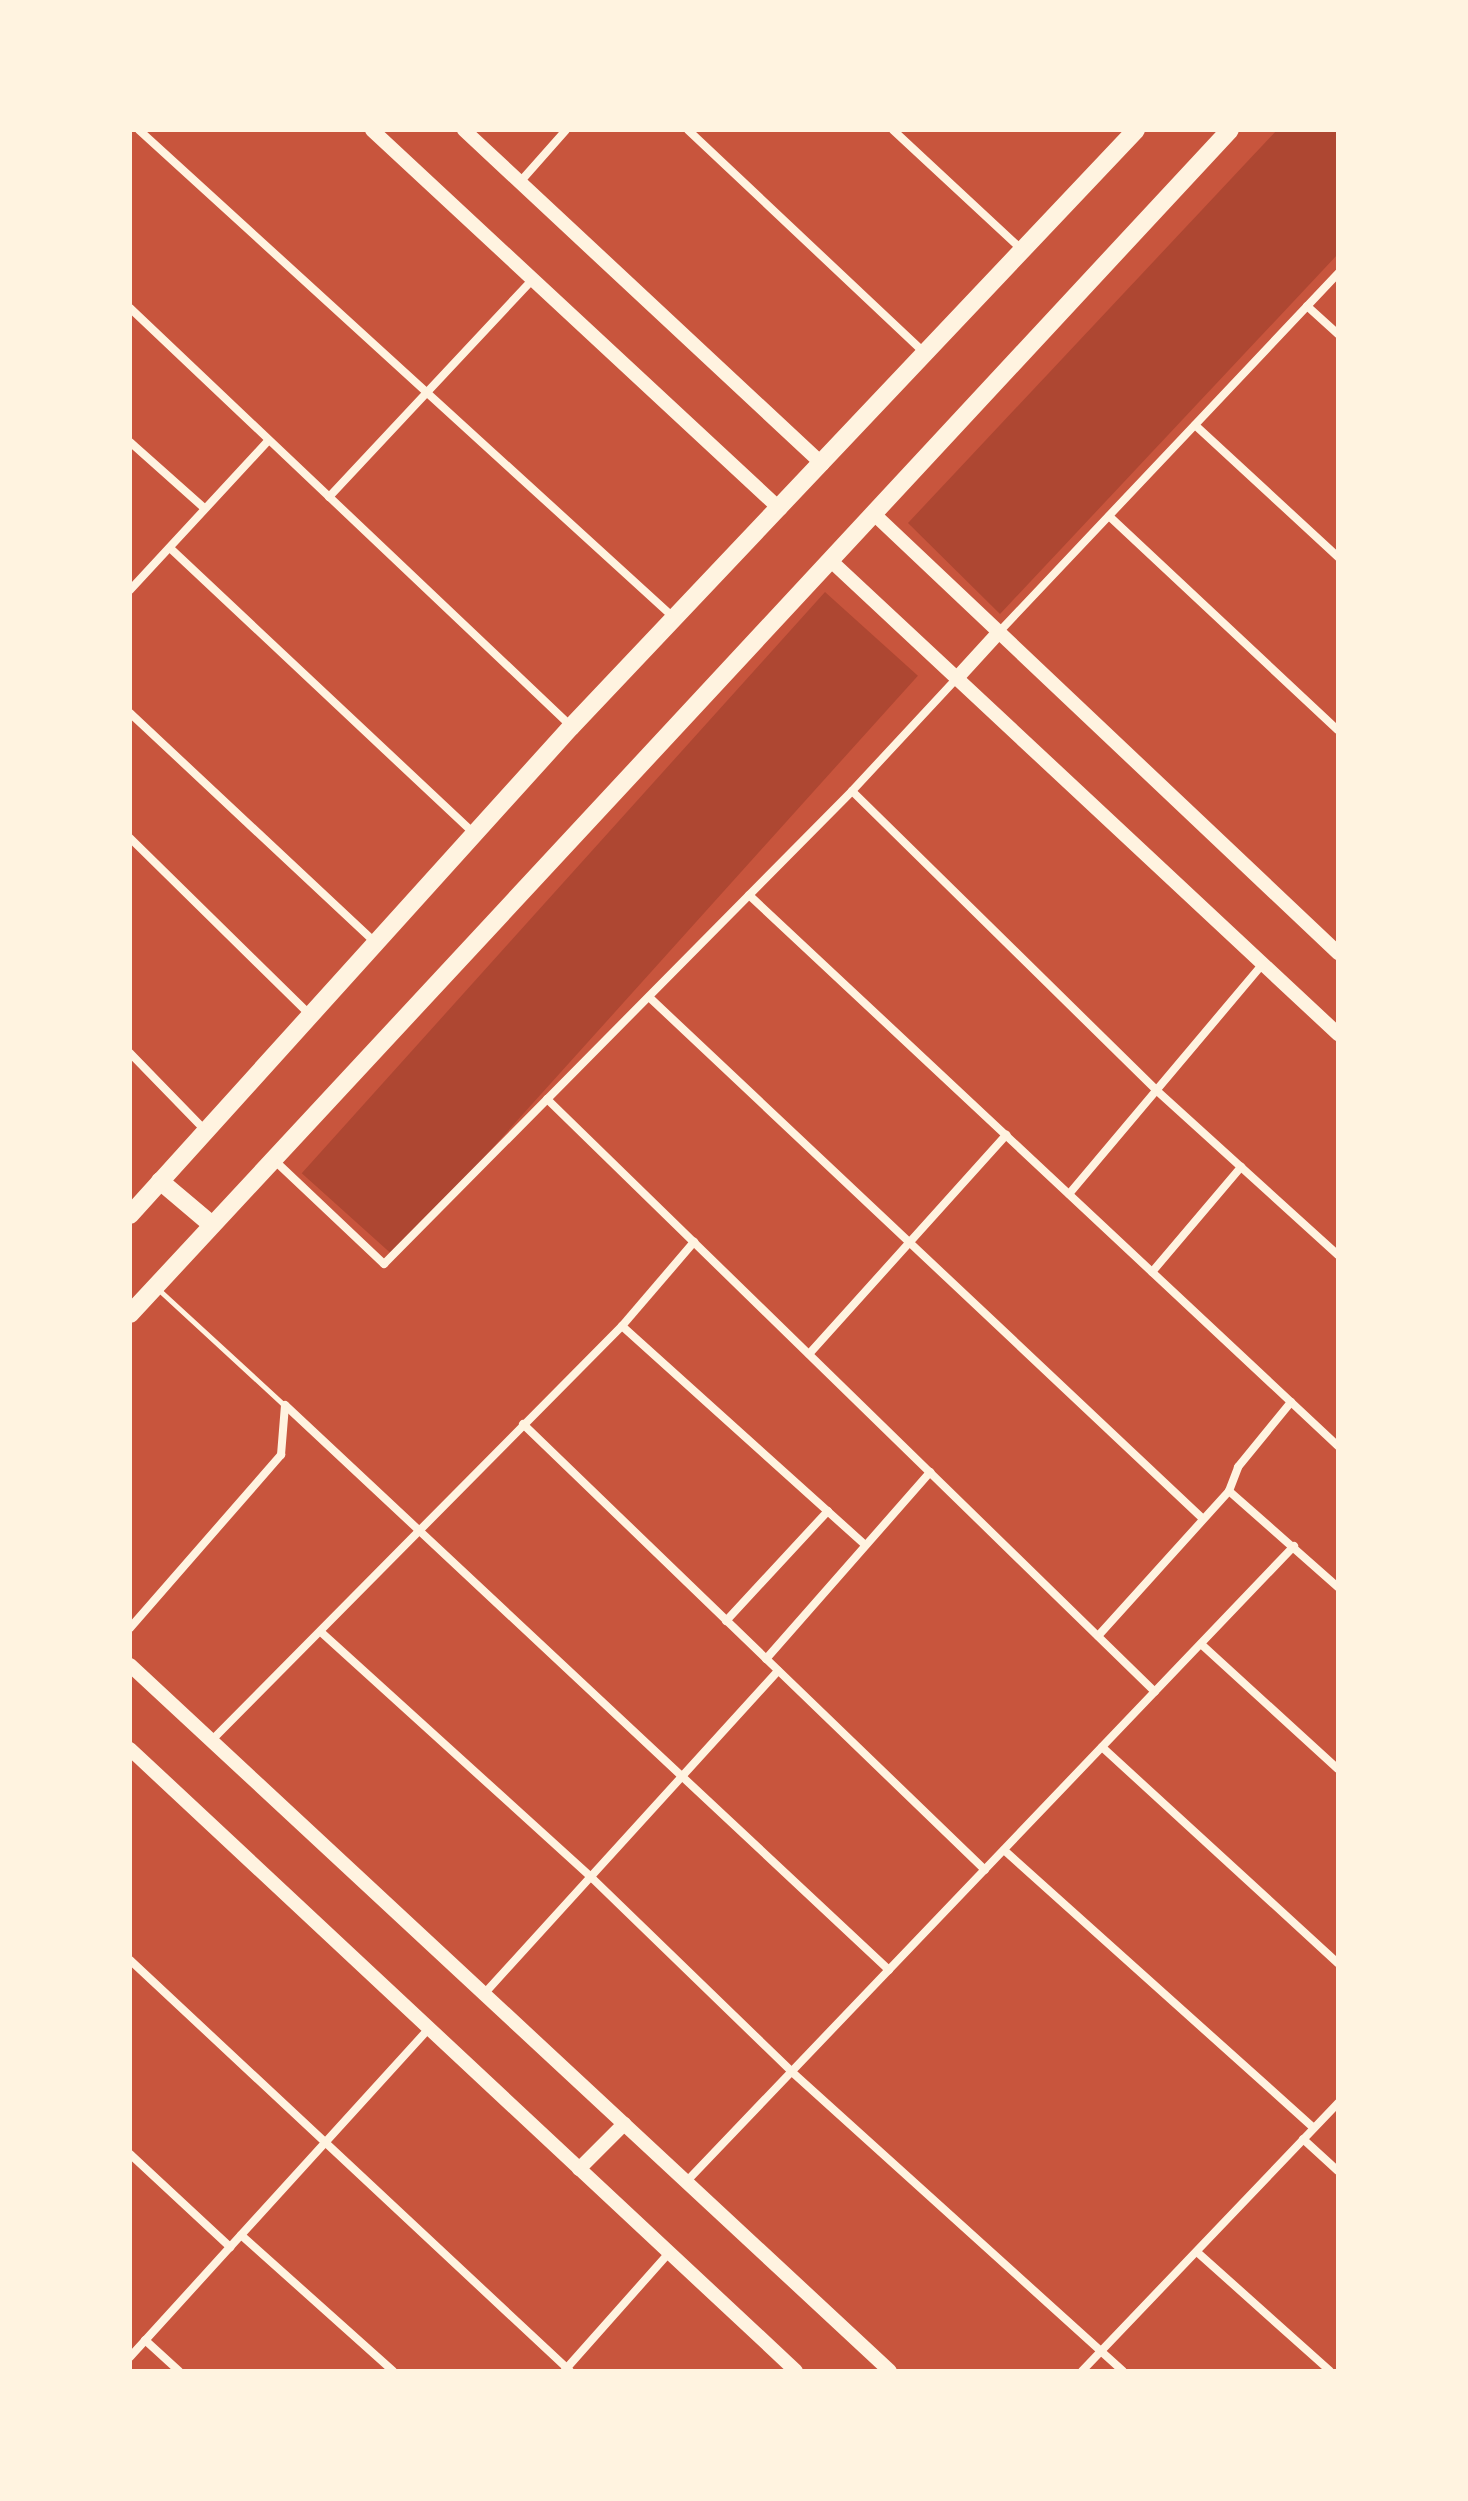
<!DOCTYPE html>
<html>
<head>
<meta charset="utf-8">
<style>
	body { margin:0 }
	#map { position:relative; width:1468px; height:2501px; overflow:hidden; background:#c8553d; font-family:Poppins,sans-serif }
	div>[style] { position:absolute }
	.green>* { inset:0; background:#ae4732; transform-origin:0 0 }
	.service>* { height:5px; margin:-2.5px; padding:0 2.5px; transform-origin:2.5px; border-radius:2.5px; background:#fff3e0 }
	.minor>* { height:8px; margin:-4px; padding:0 4px; transform-origin:4px; border-radius:4px; background:#fff3e0 }
	.tertiary>* { height:14px; margin:-7px; padding:0 7px; transform-origin:7px; border-radius:7px; background:#fff3e0 }
	.primary>* { height:18px; margin:-9px; padding:0 9px; transform-origin:9px; border-radius:9px; background:#fff3e0 }
	span { translate:-50% -50%; white-space:nowrap; text-align:center; line-height:1.15; -webkit-text-stroke:7px #fff3e0; paint-order:stroke }
	.frame { position:absolute; inset:0; border:132px solid #fff3e0; pointer-events:none }
</style>
</head>
<body>
<div id="map">
	<div class="green">
		<i style="clip-path:polygon(1277px 130px,1338px 130px,1338px 254px,1000px 614px,908px 523px)"></i>
		<i style="left:825px;top:592px;width:125px;height:782px;rotate:42deg"></i>
	</div>
	<div class="service">
		<i style="left:159px;top:1290px;width:170px;rotate:42.6deg"></i>
	</div>
	<div class="minor">
		<i style="left:139px;top:130px;width:723px;rotate:42.36deg"></i>
		<i style="left:688px;top:130px;width:327px;rotate:43.3deg"></i>
		<i style="left:893px;top:130px;width:175px;rotate:42.9deg"></i>
		<i style="left:520px;top:182px;width:69px;rotate:-48.5deg"></i>
		<i style="left:1307px;top:306px;width:42px;rotate:42.1deg"></i>
		<i style="left:130px;top:308px;width:608px;rotate:43.47deg"></i>
		<i style="left:1195px;top:425px;width:195px;rotate:42.7deg"></i>
		<i style="left:130px;top:442px;width:99px;rotate:41.7deg"></i>
		<i style="left:329px;top:497px;width:299px;rotate:-46.9deg"></i>
		<i style="left:1109px;top:516px;width:313px;rotate:43.1deg"></i>
		<i style="left:170px;top:548px;width:417px;rotate:43.2deg"></i>
		<i style="left:130px;top:590px;width:203px;rotate:-47.2deg"></i>
		<i style="left:999px;top:632px;width:494px;rotate:-46.6deg"></i>
		<i style="left:130px;top:713px;width:335px;rotate:43.1deg"></i>
		<i style="left:852px;top:791px;width:425px;rotate:44.5deg"></i>
		<i style="left:1155px;top:1089px;width:247px;rotate:42.2deg"></i>
		<i style="left:130px;top:838px;width:251px;rotate:44.5deg"></i>
		<i style="left:749px;top:895px;width:807px;rotate:43.09deg"></i>
		<i style="left:649px;top:997px;width:760px;rotate:43.29deg"></i>
		<i style="left:130px;top:1053px;width:107px;rotate:45.8deg"></i>
		<i style="left:547px;top:1099px;width:849px;rotate:44.28deg"></i>
		<i style="left:273px;top:1159px;width:153px;rotate:43.4deg"></i>
		<i style="left:384px;top:1264px;width:665px;rotate:-45.3deg"></i>
		<i style="left:852px;top:791px;width:154px;rotate:-47.1deg"></i>
		<i style="left:1069px;top:1194px;width:301px;rotate:-49.9deg"></i>
		<i style="left:1152px;top:1272px;width:138px;rotate:-49.7deg"></i>
		<i style="left:622px;top:1326px;width:326px;rotate:42deg"></i>
		<i style="left:809px;top:1354px;width:295px;rotate:-48deg"></i>
		<i style="left:523px;top:1424px;width:642px;rotate:43.99deg"></i>
		<i style="left:1229px;top:1491px;width:145px;rotate:41.4deg"></i>
		<i style="left:726px;top:1621px;width:150px;rotate:-47.2deg"></i>
		<i style="left:130px;top:1628px;width:230px;rotate:-48.9deg"></i>
		<i style="left:281px;top:1455px;width:50px;rotate:-85.4deg"></i>
		<i style="left:285px;top:1405px;width:827px;rotate:43.09deg"></i>
		<i style="left:322px;top:1633px;width:365px;rotate:42.2deg"></i>
		<i style="left:592px;top:1878px;width:279px;rotate:44.1deg"></i>
		<i style="left:792px;top:2072px;width:446px;rotate:42.1deg"></i>
		<i style="left:1098px;top:1636px;width:195px;rotate:-47.9deg"></i>
		<i style="left:1229px;top:1491px;width:26px;rotate:-69deg"></i>
		<i style="left:1238px;top:1467px;width:84px;rotate:-50.8deg"></i>
		<i style="left:1201px;top:1644px;width:185px;rotate:42.4deg"></i>
		<i style="left:766px;top:1659px;width:249px;rotate:-48.7deg"></i>
		<i style="left:212px;top:1740px;width:583px;rotate:-45.28deg"></i>
		<i style="left:622px;top:1326px;width:111px;rotate:-49.4deg"></i>
		<i style="left:1102px;top:1747px;width:320px;rotate:42.5deg"></i>
		<i style="left:1004px;top:1850px;width:415px;rotate:41.9deg"></i>
		<i style="left:130px;top:1960px;width:602px;rotate:43.05deg"></i>
		<i style="left:484px;top:1994px;width:437px;rotate:-47.7deg"></i>
		<i style="left:1303px;top:2139px;width:47px;rotate:42.4deg"></i>
		<i style="left:130px;top:2154px;width:137px;rotate:42.9deg"></i>
		<i style="left:686px;top:2182px;width:880px;rotate:-46.29deg"></i>
		<i style="left:241px;top:2235px;width:204px;rotate:41.8deg"></i>
		<i style="left:1197px;top:2252px;width:178px;rotate:41.8deg"></i>
		<i style="left:145px;top:2340px;width:46px;rotate:42.4deg"></i>
		<i style="left:130px;top:2357px;width:445px;rotate:-47.7deg"></i>
		<i style="left:565px;top:2370px;width:157px;rotate:-48.4deg"></i>
		<i style="left:1082px;top:2371px;width:371px;rotate:-46.3deg"></i>
	</div>
	<div class="tertiary">
		<i style="left:372px;top:130px;width:557px;rotate:42.89deg"></i>
		<i style="left:464px;top:130px;width:490px;rotate:43deg"></i>
		<i style="left:874px;top:514px;width:639px;rotate:43.41deg"></i>
		<i style="left:830px;top:560px;width:695px;rotate:43.02deg"></i>
		<i style="left:957px;top:678px;width:62px;rotate:-47.6deg"></i>
		<i style="left:130px;top:1665px;width:1037px;rotate:42.89deg"></i>
		<i style="left:130px;top:1749px;width:911px;rotate:43.04deg"></i>
		<i style="left:579px;top:2169px;width:64px;rotate:-45deg"></i>
	</div>
	<div class="primary">
		<i style="left:160px;top:1181px;width:68px;rotate:40.2deg"></i>
		<i style="left:130px;top:1215px;width:658px;rotate:-47.9deg"></i>
		<i style="left:571px;top:727px;width:822px;rotate:-46.58deg"></i>
		<i style="left:130px;top:1314px;width:1616px;rotate:-47.11deg"></i>
	</div>
	<div class="frame"></div>
</div>
</body>
</html>
